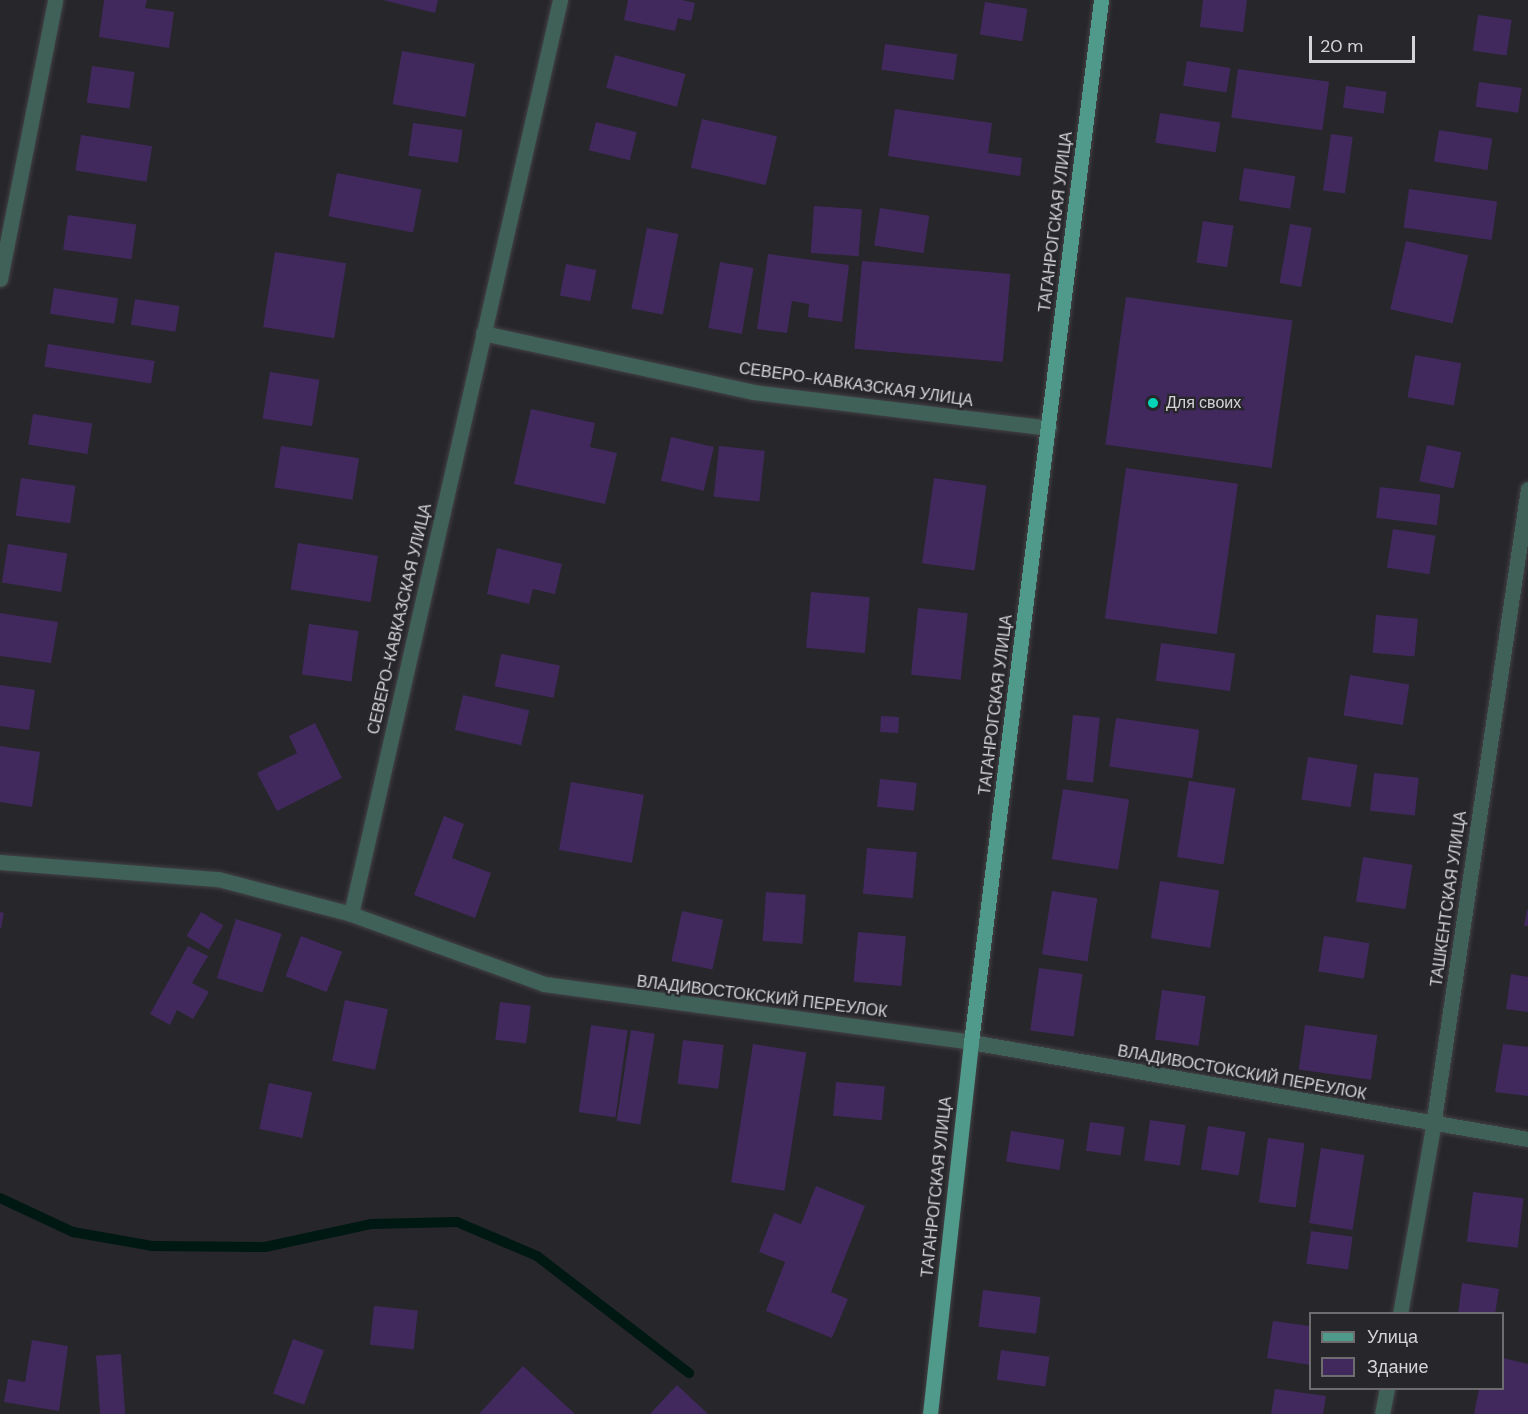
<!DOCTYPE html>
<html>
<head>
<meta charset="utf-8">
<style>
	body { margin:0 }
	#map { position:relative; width:1528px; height:1414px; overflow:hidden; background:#27262a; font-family:"DM Sans",sans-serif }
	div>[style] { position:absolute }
	.stream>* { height:10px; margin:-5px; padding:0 5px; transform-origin:5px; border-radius:5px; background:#001812 }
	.building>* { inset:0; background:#41295e; transform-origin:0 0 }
	.roads { filter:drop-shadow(0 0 2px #434246) drop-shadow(0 0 2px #434246) }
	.minor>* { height:15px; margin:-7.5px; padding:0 7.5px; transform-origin:7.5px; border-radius:7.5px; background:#3f6158 }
	.major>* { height:15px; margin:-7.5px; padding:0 7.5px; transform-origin:7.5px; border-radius:7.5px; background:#4f9a8a }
	.dots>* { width:16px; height:16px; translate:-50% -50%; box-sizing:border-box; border:3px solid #27262a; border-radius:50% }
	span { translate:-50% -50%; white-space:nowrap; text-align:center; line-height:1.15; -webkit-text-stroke:4.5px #27262a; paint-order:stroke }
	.street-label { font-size:16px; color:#d5d4d7 }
	.poi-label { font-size:16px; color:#d5d4d7 }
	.left { translate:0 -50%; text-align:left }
	.legend { position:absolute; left:1309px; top:1312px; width:195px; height:78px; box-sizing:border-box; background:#27262a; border:2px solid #6d6c6f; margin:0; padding:8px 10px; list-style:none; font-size:18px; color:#d5d4d7 }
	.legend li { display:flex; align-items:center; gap:12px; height:30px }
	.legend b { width:30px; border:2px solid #6d6c6f }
	.scale { position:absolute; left:1309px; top:36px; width:106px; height:27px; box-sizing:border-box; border:3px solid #d5d4d7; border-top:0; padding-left:8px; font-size:18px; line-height:21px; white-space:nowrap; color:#d5d4d7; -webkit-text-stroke:4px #27262a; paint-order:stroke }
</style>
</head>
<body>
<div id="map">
	<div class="stream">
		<i style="left:0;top:1198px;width:81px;rotate:25deg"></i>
		<i style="left:73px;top:1232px;width:80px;rotate:10deg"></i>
		<i style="left:152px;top:1246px;width:113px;rotate:0.5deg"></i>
		<i style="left:265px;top:1247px;width:108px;rotate:-12.2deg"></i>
		<i style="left:371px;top:1224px;width:86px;rotate:-1.3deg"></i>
		<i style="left:457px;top:1222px;width:87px;rotate:23deg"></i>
		<i style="left:537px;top:1256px;width:192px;rotate:37.6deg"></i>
	</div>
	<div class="building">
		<i style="clip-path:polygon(104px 0,147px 0,145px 8px,174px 12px,169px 48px,99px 37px)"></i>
		<i style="clip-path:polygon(383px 0,438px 0,435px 13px)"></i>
		<i style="clip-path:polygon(628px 0,682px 0,695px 3px,691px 21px,678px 18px,675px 31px,624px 20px)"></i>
		<i style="clip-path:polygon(1203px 0,1247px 0,1243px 32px,1200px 27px)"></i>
		<i style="left:985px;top:2px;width:43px;height:33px;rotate:9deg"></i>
		<i style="left:1478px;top:15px;width:34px;height:36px;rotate:8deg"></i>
		<i style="left:885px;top:44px;width:73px;height:26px;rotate:8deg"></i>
		<i style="left:402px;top:51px;width:74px;height:54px;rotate:10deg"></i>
		<i style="left:615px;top:55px;width:73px;height:34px;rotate:15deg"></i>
		<i style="left:1187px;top:61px;width:44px;height:25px;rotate:9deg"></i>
		<i style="left:92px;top:66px;width:43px;height:37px;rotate:8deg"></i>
		<i style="left:1238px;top:69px;width:92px;height:49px;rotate:8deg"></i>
		<i style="left:1479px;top:82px;width:43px;height:25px;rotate:8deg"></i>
		<i style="left:1346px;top:86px;width:41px;height:22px;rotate:8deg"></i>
		<i style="clip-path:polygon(895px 109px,992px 123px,988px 153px,1022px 158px,1020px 176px,888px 156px)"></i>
		<i style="left:1160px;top:113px;width:61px;height:30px;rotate:9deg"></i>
		<i style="left:702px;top:119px;width:77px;height:50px;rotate:13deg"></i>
		<i style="left:596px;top:122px;width:42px;height:29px;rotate:14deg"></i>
		<i style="left:413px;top:123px;width:50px;height:33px;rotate:8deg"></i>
		<i style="left:1439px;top:130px;width:54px;height:32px;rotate:9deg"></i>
		<i style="left:1331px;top:134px;width:22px;height:57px;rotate:8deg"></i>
		<i style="left:81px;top:135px;width:72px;height:36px;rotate:9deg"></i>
		<i style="left:1244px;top:168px;width:52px;height:33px;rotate:9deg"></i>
		<i style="left:337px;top:173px;width:86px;height:44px;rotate:11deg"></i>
		<i style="left:1409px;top:189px;width:89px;height:39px;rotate:8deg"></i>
		<i style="left:814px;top:206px;width:48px;height:47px;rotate:4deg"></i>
		<i style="left:880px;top:208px;width:50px;height:38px;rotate:9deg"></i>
		<i style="left:68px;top:215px;width:69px;height:35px;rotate:8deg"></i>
		<i style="left:1203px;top:221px;width:31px;height:42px;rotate:9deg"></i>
		<i style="left:1290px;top:224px;width:22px;height:60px;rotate:10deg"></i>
		<i style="left:647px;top:228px;width:32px;height:82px;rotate:11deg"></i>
		<i style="left:1406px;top:241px;width:64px;height:70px;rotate:13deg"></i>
		<i style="left:275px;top:252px;width:72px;height:76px;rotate:9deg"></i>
		<i style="clip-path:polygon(768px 254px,849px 265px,842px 322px,808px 317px,809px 304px,792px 301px,787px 333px,757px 329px)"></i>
		<i style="left:862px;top:261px;width:149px;height:88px;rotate:5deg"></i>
		<i style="left:720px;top:262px;width:34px;height:67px;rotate:10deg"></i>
		<i style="left:566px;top:264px;width:31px;height:32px;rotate:11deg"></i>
		<i style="left:54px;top:288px;width:65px;height:26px;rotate:9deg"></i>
		<i style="left:1126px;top:297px;width:168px;height:149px;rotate:8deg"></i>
		<i style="left:135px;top:299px;width:45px;height:26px;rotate:9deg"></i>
		<i style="left:48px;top:344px;width:108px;height:23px;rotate:9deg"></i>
		<i style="left:1415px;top:355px;width:47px;height:43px;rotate:10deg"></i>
		<i style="left:270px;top:372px;width:50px;height:47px;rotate:9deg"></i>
		<i style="clip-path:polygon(531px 409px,595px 423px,590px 447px,617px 453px,605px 504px,514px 484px)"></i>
		<i style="left:33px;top:414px;width:60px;height:31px;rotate:9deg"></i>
		<i style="left:671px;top:437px;width:44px;height:45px;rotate:13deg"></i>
		<i style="left:1427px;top:445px;width:35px;height:37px;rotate:12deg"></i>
		<i style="left:281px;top:446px;width:79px;height:42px;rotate:9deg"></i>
		<i style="left:719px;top:446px;width:46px;height:51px;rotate:6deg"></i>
		<i style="left:1126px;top:468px;width:113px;height:152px;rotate:8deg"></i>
		<i style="left:21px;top:478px;width:55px;height:38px;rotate:8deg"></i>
		<i style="left:934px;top:478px;width:53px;height:86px;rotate:8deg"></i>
		<i style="left:1380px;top:487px;width:61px;height:31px;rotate:7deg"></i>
		<i style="left:1393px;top:529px;width:43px;height:39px;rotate:9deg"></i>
		<i style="left:298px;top:543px;width:81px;height:47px;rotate:9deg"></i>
		<i style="left:8px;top:544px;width:60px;height:39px;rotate:9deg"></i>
		<i style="clip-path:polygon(497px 548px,562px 564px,555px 594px,533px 589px,529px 604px,487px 594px)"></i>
		<i style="left:811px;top:592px;width:59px;height:56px;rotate:5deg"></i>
		<i style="left:918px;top:608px;width:50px;height:67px;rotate:6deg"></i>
		<i style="clip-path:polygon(0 613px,58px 622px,51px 663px,0 656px)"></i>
		<i style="left:1376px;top:615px;width:42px;height:38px;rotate:5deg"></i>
		<i style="left:309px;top:624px;width:50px;height:51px;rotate:8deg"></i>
		<i style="left:1161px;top:643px;width:75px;height:38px;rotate:8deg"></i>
		<i style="left:501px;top:654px;width:60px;height:33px;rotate:11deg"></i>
		<i style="left:1350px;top:675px;width:60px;height:41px;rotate:9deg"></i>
		<i style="clip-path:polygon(0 685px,35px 690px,29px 730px,0 726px)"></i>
		<i style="left:463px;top:695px;width:68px;height:36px;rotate:13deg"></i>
		<i style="left:1073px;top:715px;width:27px;height:65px;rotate:6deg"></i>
		<i style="left:881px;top:716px;width:18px;height:16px;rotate:3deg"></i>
		<i style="left:1116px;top:718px;width:84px;height:49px;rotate:8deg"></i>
		<i style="clip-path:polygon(315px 723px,342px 778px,277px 811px,257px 773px,297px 753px,289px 736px)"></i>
		<i style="clip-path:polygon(0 746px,40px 752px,32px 807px,0 802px)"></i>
		<i style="left:1308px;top:757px;width:50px;height:43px;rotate:9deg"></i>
		<i style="left:1374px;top:773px;width:45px;height:38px;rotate:6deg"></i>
		<i style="left:880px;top:779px;width:37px;height:28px;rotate:6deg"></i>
		<i style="left:1189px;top:781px;width:47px;height:77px;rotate:9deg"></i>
		<i style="left:571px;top:782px;width:74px;height:69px;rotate:10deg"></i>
		<i style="left:1063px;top:789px;width:67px;height:71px;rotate:9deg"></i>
		<i style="clip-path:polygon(444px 816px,464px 824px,452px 858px,491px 873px,475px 918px,414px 895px)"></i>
		<i style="left:867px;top:848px;width:50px;height:46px;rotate:5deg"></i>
		<i style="left:1363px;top:857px;width:50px;height:45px;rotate:9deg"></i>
		<i style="left:1160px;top:881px;width:60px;height:58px;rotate:9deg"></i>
		<i style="left:1052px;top:891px;width:46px;height:64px;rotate:9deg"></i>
		<i style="left:766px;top:892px;width:40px;height:49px;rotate:4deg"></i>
		<i style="clip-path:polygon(1527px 910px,1528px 910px,1528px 926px,1524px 926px)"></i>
		<i style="left:682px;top:911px;width:42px;height:51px;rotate:12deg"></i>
		<i style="clip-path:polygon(0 912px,4px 913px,1px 928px,0 928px)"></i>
		<i style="left:201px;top:912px;width:26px;height:28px;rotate:31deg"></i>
		<i style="left:236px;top:919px;width:48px;height:62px;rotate:18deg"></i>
		<i style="left:858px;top:932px;width:48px;height:50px;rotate:5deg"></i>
		<i style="left:301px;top:936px;width:44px;height:43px;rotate:21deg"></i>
		<i style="left:1324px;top:936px;width:46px;height:36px;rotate:9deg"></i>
		<i style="clip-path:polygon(188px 946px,208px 956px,192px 983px,209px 992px,193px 1019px,177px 1010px,170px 1025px,150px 1014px)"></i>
		<i style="left:1039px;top:968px;width:44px;height:63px;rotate:8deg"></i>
		<i style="clip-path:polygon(1511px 974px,1528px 977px,1528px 1012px,1506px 1009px)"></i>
		<i style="left:1162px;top:990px;width:44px;height:50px;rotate:8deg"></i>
		<i style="left:345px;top:1000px;width:44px;height:62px;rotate:12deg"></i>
		<i style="left:500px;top:1002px;width:31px;height:38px;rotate:7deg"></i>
		<i style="left:591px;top:1025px;width:37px;height:88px;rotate:8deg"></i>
		<i style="left:1305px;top:1025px;width:73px;height:45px;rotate:8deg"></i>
		<i style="left:631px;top:1030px;width:24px;height:92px;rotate:9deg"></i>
		<i style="left:683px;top:1040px;width:41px;height:44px;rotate:7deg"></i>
		<i style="left:753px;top:1044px;width:54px;height:140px;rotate:9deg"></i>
		<i style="clip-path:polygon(1503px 1044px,1528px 1047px,1528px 1096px,1495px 1092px)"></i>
		<i style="left:836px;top:1082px;width:49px;height:34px;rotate:5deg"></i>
		<i style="left:269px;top:1083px;width:44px;height:47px;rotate:12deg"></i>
		<i style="left:1150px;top:1120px;width:36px;height:41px;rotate:8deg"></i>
		<i style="left:1090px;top:1122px;width:35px;height:29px;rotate:8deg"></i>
		<i style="left:1208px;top:1126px;width:38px;height:44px;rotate:9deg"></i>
		<i style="left:1011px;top:1131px;width:54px;height:31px;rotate:9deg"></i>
		<i style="left:1268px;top:1138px;width:37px;height:65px;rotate:8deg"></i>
		<i style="left:1321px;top:1148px;width:44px;height:76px;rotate:9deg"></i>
		<i style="clip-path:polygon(816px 1186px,865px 1206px,831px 1292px,848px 1299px,832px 1338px,766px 1311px,785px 1262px,759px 1252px,774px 1213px,801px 1224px)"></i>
		<i style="left:1473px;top:1192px;width:51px;height:50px;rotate:7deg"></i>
		<i style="left:1311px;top:1231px;width:42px;height:33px;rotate:8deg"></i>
		<i style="clip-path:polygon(1462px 1283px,1499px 1289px,1495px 1314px,1458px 1314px)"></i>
		<i style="left:983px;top:1290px;width:58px;height:37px;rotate:7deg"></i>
		<i style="left:374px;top:1306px;width:44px;height:39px;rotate:6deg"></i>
		<i style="clip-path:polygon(1273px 1321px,1310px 1326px,1310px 1365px,1267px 1358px)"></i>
		<i style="left:293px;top:1339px;width:33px;height:58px;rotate:20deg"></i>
		<i style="clip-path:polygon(32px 1340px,68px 1346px,59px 1411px,4px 1402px,8px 1379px,25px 1382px)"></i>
		<i style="left:1001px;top:1350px;width:49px;height:30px;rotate:8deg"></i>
		<i style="left:121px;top:1354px;width:60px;height:25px;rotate:86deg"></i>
		<i style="clip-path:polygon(1503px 1358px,1528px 1364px,1528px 1414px,1474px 1414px,1479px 1389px,1503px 1389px)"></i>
		<i style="clip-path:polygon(523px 1366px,575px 1414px,479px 1414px)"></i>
		<i style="clip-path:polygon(677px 1385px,708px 1414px,650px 1414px)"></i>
		<i style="clip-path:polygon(1275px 1389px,1326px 1396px,1323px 1414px,1271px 1414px)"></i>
	</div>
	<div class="roads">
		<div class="minor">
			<i style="left:0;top:279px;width:284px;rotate:-78.8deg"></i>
			<i style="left:483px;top:333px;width:276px;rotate:12.3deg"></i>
			<i style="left:753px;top:392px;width:298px;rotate:6.9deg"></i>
			<i style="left:0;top:862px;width:219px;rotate:4.5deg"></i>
			<i style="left:218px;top:879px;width:138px;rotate:14.7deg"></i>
			<i style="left:351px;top:914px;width:205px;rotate:19.9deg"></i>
			<i style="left:544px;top:984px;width:431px;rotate:7.7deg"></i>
			<i style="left:971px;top:1042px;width:565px;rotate:9.88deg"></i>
			<i style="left:351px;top:914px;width:938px;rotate:-77.12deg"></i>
			<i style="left:1400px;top:1314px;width:191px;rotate:-80deg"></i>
			<i style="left:1433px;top:1126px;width:644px;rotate:-81.52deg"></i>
			<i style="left:1382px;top:1414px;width:26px;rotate:-79deg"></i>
		</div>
		<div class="major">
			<i style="left:930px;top:1414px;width:374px;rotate:-83.7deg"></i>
			<i style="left:971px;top:1042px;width:1050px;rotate:-82.89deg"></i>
		</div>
	</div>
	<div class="dots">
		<i style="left:1153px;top:403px;background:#04d5b6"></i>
	</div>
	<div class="street-label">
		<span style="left:1056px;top:222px;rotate:-83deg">ТАГАНРОГСКАЯ УЛИЦА</span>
		<span style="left:856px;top:385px;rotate:8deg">СЕВЕРО-КАВКАЗСКАЯ УЛИЦА</span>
		<span style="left:400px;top:619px;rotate:-77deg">СЕВЕРО-КАВКАЗСКАЯ УЛИЦА</span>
		<span style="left:996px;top:705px;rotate:-83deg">ТАГАНРОГСКАЯ УЛИЦА</span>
		<span style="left:1449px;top:899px;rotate:-82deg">ТАШКЕНТСКАЯ УЛИЦА</span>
		<span style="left:762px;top:997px;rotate:7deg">ВЛАДИВОСТОКСКИЙ ПЕРЕУЛОК</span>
		<span style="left:1242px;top:1073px;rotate:10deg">ВЛАДИВОСТОКСКИЙ ПЕРЕУЛОК</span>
		<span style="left:937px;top:1187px;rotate:-84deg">ТАГАНРОГСКАЯ УЛИЦА</span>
	</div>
	<div class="poi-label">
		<span class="left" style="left:1166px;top:403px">Для своих</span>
	</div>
	<ul class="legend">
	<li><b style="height:8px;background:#4f9a8a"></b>Улица</li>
	<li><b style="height:16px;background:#41295e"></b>Здание</li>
	</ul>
	<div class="scale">20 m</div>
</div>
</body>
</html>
